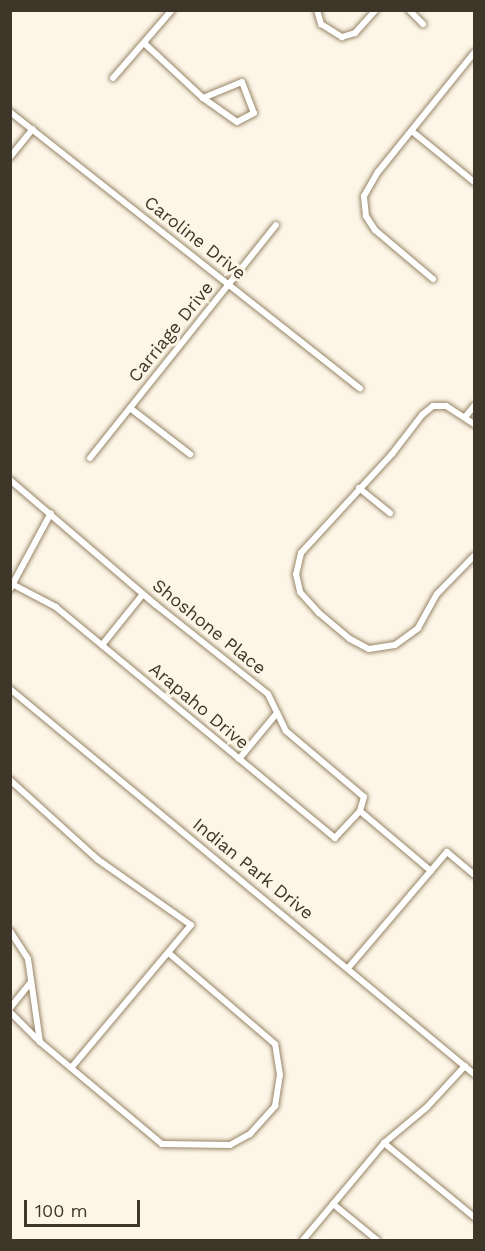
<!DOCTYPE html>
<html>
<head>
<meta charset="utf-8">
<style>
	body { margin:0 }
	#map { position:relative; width:485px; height:1251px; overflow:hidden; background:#fdf5e7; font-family:"Work Sans",sans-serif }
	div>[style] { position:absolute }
	.roads { filter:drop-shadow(0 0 2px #978566) drop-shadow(0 0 2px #978566) }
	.street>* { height:6px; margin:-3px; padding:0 3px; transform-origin:3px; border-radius:3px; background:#fff }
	span { translate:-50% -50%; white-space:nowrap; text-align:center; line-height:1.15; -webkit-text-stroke:6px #fdf5e7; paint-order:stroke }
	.street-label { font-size:18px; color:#3e3629 }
	.frame { position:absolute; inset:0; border:12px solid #3e3629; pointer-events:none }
	.scale { position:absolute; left:24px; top:1200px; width:116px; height:27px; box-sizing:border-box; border:3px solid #3e3629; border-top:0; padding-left:8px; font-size:18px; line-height:21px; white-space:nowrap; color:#3e3629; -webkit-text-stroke:4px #fdf5e7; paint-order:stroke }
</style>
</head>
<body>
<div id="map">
	<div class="roads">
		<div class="street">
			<i style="left:317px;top:10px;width:15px;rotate:74deg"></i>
			<i style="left:321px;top:24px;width:25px;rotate:32deg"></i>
			<i style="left:342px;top:37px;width:14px;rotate:-17deg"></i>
			<i style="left:355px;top:33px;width:31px;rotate:-48deg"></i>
			<i style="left:409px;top:10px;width:20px;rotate:45deg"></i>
			<i style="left:144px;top:43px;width:81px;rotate:43deg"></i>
			<i style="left:203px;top:98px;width:42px;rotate:-22.3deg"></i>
			<i style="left:242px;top:82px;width:33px;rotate:69deg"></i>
			<i style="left:254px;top:113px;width:19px;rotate:152deg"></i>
			<i style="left:237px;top:122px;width:42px;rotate:-144.8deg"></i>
			<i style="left:113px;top:78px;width:90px;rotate:-49.1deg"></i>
			<i style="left:10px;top:112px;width:446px;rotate:38.3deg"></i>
			<i style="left:413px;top:132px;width:79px;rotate:39.3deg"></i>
			<i style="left:10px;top:157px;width:36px;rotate:-51deg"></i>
			<i style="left:433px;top:279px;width:76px;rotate:-139.8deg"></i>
			<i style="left:375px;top:230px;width:17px;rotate:-123deg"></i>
			<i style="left:366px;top:216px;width:20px;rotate:-96deg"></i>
			<i style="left:364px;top:196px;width:28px;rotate:-60deg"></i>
			<i style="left:378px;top:172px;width:153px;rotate:-51.1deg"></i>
			<i style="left:130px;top:408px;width:76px;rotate:37.5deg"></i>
			<i style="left:466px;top:416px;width:13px;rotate:-51deg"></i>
			<i style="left:474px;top:424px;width:33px;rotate:-147deg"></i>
			<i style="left:446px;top:406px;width:13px;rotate:180deg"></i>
			<i style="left:433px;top:406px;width:14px;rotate:141deg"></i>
			<i style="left:422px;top:415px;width:49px;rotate:127.6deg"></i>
			<i style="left:392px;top:454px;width:134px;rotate:132.6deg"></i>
			<i style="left:301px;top:553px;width:22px;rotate:103deg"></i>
			<i style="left:296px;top:574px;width:18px;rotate:77deg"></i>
			<i style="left:300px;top:592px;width:28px;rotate:48deg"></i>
			<i style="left:319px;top:613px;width:40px;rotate:40deg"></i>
			<i style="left:350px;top:639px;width:21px;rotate:28deg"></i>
			<i style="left:369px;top:649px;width:26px;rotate:-9deg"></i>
			<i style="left:395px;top:645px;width:29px;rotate:-36deg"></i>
			<i style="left:418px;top:628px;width:39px;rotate:-61deg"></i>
			<i style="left:437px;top:594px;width:53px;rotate:-45.8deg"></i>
			<i style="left:90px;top:458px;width:298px;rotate:-51.4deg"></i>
			<i style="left:10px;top:480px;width:192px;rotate:40.6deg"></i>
			<i style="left:156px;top:605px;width:143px;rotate:38.5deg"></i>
			<i style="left:268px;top:694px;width:41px;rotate:64.1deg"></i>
			<i style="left:286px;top:731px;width:102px;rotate:40.2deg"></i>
			<i style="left:364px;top:797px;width:15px;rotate:106deg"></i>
			<i style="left:360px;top:811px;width:37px;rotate:133deg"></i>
			<i style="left:335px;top:838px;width:362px;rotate:-140.4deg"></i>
			<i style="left:56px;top:607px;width:52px;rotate:-152.4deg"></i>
			<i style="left:359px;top:488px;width:40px;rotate:39deg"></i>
			<i style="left:10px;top:589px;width:86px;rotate:-61.7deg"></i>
			<i style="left:102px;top:645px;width:65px;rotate:-51.2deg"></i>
			<i style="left:10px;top:689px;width:603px;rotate:39.68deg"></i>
			<i style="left:239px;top:759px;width:60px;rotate:-50.4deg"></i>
			<i style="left:10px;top:780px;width:118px;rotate:42.2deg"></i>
			<i style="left:97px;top:859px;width:115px;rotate:35.1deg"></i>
			<i style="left:191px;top:925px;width:185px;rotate:130deg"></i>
			<i style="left:360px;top:811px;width:93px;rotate:40.2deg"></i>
			<i style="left:10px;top:931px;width:33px;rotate:57deg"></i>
			<i style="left:28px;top:959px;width:84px;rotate:81.8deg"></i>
			<i style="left:40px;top:1042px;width:159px;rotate:39.9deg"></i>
			<i style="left:162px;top:1144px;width:68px;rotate:0.8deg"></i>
			<i style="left:230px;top:1145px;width:23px;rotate:-29deg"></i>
			<i style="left:250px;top:1134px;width:38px;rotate:-48deg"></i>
			<i style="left:275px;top:1106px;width:31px;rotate:-81deg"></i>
			<i style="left:280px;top:1075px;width:31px;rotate:-99deg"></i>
			<i style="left:275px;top:1044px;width:140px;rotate:-139.4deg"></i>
			<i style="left:349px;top:967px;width:151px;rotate:-49.6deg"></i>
			<i style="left:447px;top:852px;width:35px;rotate:40deg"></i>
			<i style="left:10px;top:1008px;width:32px;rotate:-51deg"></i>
			<i style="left:10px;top:1012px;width:41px;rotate:45deg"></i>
			<i style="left:384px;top:1143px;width:117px;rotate:39.4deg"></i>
			<i style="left:333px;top:1204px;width:57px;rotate:39.3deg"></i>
			<i style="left:303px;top:1240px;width:126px;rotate:-50.1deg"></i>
			<i style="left:384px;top:1143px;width:56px;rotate:-39.9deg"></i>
			<i style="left:427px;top:1107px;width:56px;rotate:-47.2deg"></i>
		</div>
	</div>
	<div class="street-label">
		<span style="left:195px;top:238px;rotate:38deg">Caroline Drive</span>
		<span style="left:171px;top:332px;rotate:-51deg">Carriage Drive</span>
		<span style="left:209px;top:627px;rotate:39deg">Shoshone Place</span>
		<span style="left:199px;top:706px;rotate:40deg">Arapaho Drive</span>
		<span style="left:253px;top:869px;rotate:39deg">Indian Park Drive</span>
	</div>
	<div class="frame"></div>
	<div class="scale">100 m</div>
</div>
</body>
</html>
